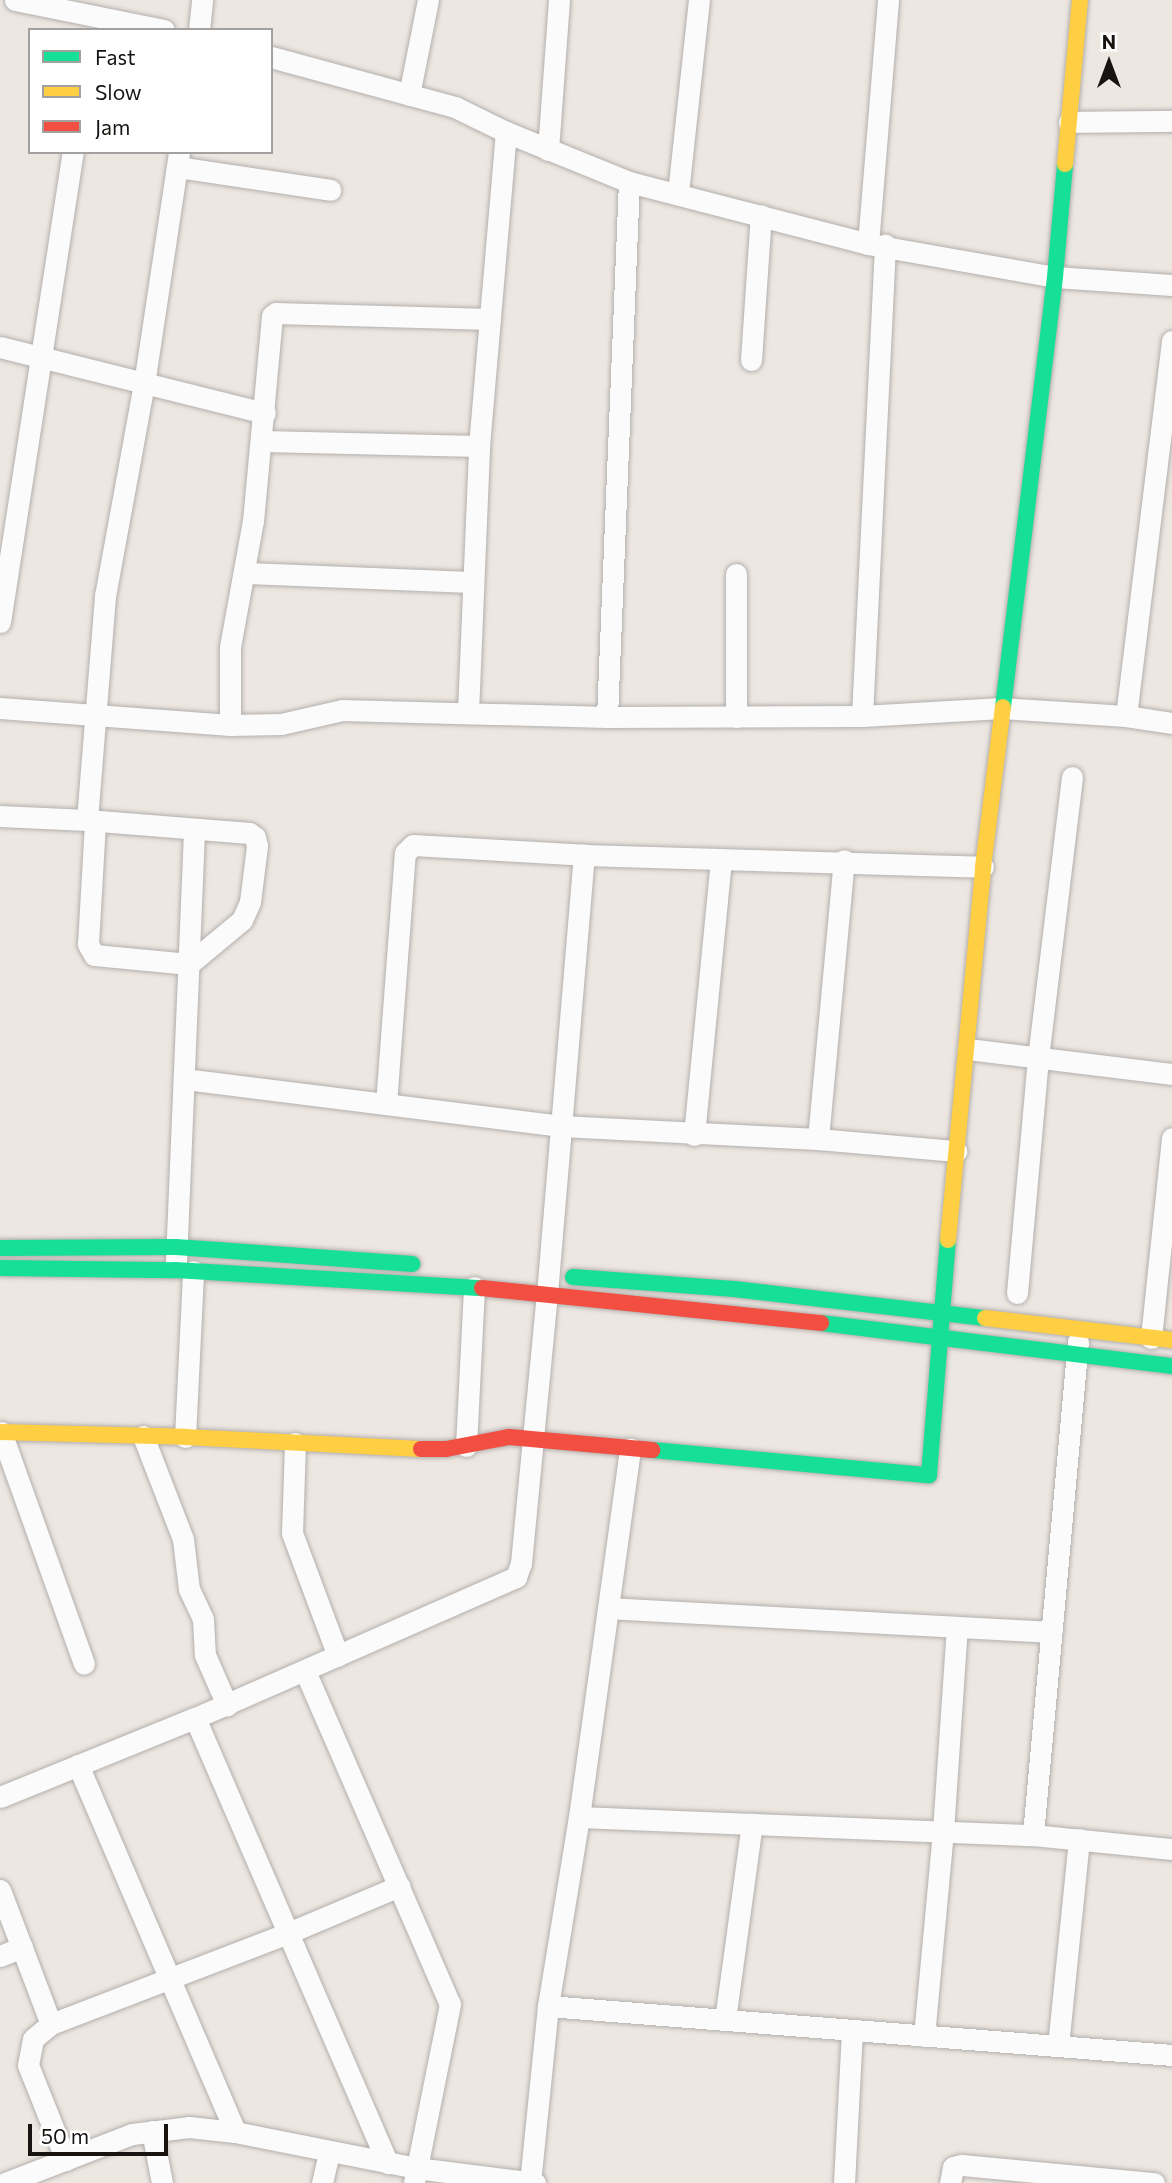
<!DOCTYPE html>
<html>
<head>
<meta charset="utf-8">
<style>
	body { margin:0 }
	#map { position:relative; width:1172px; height:2183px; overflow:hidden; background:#ede7e2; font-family:Commissioner,sans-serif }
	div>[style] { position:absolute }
	.roads { filter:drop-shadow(0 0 2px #b3afac) drop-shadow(0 0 2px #b3afac) }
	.street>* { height:21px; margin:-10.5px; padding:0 10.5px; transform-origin:10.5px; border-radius:10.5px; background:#fcfbfb }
	.fast>* { height:16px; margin:-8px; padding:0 8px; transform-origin:8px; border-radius:8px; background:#16e098 }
	.slow>* { height:16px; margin:-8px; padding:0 8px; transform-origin:8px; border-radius:8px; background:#ffcf43 }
	.jam>* { height:16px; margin:-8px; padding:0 8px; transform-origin:8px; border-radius:8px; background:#f24e42 }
	span { translate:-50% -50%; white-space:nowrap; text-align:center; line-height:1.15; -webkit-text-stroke:5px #fff; paint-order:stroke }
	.legend { position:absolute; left:28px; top:28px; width:245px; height:126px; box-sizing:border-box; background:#fff; border:2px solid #a2a19f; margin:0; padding:9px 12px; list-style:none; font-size:21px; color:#161310 }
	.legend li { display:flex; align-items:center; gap:14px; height:35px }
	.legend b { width:35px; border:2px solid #a2a19f }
	.north { position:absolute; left:1074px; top:28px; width:70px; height:70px; -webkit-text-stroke:5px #fff; paint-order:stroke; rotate:0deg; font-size:19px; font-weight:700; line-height:28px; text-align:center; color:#161310 }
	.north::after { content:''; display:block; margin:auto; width:24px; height:32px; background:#161310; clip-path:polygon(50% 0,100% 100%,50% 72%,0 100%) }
	.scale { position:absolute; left:28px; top:2124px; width:140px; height:32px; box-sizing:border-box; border:4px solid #161310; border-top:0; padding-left:9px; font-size:21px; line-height:24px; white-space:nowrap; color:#161310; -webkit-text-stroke:5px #fff; paint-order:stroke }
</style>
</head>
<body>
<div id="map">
	<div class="roads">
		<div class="street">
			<i style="left:15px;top:0;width:152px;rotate:11.4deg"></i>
			<i style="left:199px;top:30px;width:30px;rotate:-84deg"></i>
			<i style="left:271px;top:57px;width:191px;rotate:15.2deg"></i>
			<i style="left:455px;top:107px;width:57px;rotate:26.1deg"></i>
			<i style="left:506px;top:132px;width:133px;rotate:22.1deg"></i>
			<i style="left:629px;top:182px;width:247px;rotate:14.5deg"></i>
			<i style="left:868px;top:244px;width:190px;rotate:10deg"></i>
			<i style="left:1055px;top:277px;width:117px;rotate:3.9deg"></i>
			<i style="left:409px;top:95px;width:97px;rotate:-78.7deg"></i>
			<i style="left:1069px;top:122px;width:103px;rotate:-0.6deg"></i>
			<i style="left:548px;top:150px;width:150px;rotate:-85.8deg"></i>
			<i style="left:177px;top:167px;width:155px;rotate:8.5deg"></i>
			<i style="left:678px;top:193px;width:194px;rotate:-83.8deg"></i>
			<i style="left:868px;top:244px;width:245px;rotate:-85.3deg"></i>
			<i style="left:0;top:347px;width:273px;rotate:14deg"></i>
			<i style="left:751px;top:360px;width:145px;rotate:-86.1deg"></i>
			<i style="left:262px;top:441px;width:217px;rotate:1.3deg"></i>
			<i style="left:245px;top:573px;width:228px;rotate:2.3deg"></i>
			<i style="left:0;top:622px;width:476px;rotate:-81.2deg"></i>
			<i style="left:0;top:708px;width:231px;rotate:4.2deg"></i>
			<i style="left:230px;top:725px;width:51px;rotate:-1.1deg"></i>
			<i style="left:281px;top:724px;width:63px;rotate:-12.9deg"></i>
			<i style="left:342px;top:710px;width:265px;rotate:1.5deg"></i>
			<i style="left:607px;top:717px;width:255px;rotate:-0.2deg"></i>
			<i style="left:862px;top:716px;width:140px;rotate:-3.3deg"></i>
			<i style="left:1002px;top:708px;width:124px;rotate:3.7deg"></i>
			<i style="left:1126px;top:716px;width:47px;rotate:8.7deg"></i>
			<i style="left:468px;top:712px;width:266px;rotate:-87.6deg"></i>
			<i style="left:479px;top:446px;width:315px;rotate:-85.1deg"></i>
			<i style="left:862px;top:716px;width:472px;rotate:-87.2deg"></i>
			<i style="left:1126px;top:716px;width:378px;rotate:-83deg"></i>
			<i style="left:607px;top:717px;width:535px;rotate:-87.65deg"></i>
			<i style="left:736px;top:717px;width:143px;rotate:-90deg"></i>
			<i style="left:230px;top:725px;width:78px;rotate:-90deg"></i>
			<i style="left:230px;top:647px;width:128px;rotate:-79.7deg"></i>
			<i style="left:253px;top:521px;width:206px;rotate:-84.7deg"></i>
			<i style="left:272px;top:316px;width:5px;rotate:-37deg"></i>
			<i style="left:276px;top:313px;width:214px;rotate:1.6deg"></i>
			<i style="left:0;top:816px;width:87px;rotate:2.6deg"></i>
			<i style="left:87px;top:820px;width:163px;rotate:4.6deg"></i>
			<i style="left:249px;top:833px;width:7px;rotate:34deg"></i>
			<i style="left:255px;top:837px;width:9px;rotate:77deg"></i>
			<i style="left:257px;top:846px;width:56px;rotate:97.1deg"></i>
			<i style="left:250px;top:902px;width:20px;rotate:114deg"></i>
			<i style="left:242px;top:920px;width:69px;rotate:140.3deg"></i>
			<i style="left:189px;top:964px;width:95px;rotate:-174.6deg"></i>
			<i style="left:94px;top:955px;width:13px;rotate:-119deg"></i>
			<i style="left:88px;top:944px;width:123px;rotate:-86.7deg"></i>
			<i style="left:87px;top:820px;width:225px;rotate:-85.4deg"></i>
			<i style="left:105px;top:596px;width:216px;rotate:-79.6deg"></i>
			<i style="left:144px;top:384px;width:235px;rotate:-81.4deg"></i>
			<i style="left:968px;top:1049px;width:206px;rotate:7deg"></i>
			<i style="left:184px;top:1079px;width:380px;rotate:7.1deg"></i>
			<i style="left:561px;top:1126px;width:257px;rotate:2.9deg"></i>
			<i style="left:818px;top:1139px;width:139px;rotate:5deg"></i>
			<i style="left:386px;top:1104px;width:252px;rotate:-85.7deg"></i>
			<i style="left:405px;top:853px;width:11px;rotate:-45deg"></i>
			<i style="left:413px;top:845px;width:171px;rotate:3.3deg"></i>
			<i style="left:584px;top:855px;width:399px;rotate:1.7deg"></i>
			<i style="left:694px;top:1135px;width:277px;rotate:-84.4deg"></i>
			<i style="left:818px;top:1139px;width:280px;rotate:-84.7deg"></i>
			<i style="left:176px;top:1261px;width:432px;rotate:-87.6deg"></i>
			<i style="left:1017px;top:1293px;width:236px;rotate:-84.9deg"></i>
			<i style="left:1038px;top:1058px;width:283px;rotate:-83.1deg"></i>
			<i style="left:1151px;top:1338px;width:201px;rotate:-84deg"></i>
			<i style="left:1px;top:1432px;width:246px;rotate:70.3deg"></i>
			<i style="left:143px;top:1436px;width:110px;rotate:68.8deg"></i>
			<i style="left:183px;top:1539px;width:50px;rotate:83.2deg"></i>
			<i style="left:189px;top:1589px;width:33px;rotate:65deg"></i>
			<i style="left:203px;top:1619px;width:36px;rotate:87deg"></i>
			<i style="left:205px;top:1655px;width:55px;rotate:66.3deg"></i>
			<i style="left:185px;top:1437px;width:166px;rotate:-87.2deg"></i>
			<i style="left:295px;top:1443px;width:90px;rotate:91.9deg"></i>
			<i style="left:292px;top:1533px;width:131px;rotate:69.5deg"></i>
			<i style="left:466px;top:1446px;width:159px;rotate:-87.1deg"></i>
			<i style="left:608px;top:1608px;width:444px;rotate:3.1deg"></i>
			<i style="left:305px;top:1671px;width:363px;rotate:66.5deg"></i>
			<i style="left:450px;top:2004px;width:183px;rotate:101.4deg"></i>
			<i style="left:195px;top:1718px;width:485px;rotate:66.6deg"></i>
			<i style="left:78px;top:1765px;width:399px;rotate:66.8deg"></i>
			<i style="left:0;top:1797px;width:210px;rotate:-22.1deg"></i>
			<i style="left:195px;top:1718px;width:351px;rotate:-23.7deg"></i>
			<i style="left:516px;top:1577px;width:15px;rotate:-70deg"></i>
			<i style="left:521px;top:1563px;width:270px;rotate:-84.5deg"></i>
			<i style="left:547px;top:1294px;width:441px;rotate:-85.2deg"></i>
			<i style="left:579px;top:1817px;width:372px;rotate:-82.1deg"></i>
			<i style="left:1033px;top:1835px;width:495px;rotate:-84.8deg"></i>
			<i style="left:0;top:1890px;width:143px;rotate:69.2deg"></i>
			<i style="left:0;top:1956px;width:24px;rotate:-22deg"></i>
			<i style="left:548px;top:2006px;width:626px;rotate:4.49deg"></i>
			<i style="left:725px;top:2020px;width:198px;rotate:-82.2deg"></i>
			<i style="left:924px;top:2036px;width:206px;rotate:-84.7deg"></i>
			<i style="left:943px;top:1831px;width:204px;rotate:-86.1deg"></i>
			<i style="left:1058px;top:2046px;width:208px;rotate:-84.2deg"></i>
			<i style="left:152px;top:2131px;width:53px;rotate:79.1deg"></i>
			<i style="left:66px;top:2160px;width:102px;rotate:-111.8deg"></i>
			<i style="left:28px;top:2065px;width:26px;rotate:-79deg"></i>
			<i style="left:33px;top:2039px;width:23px;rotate:-40deg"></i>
			<i style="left:51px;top:2024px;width:254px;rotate:-21deg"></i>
			<i style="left:288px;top:1933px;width:121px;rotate:-22.9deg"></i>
			<i style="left:5px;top:2183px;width:136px;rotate:-21.1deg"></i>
			<i style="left:132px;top:2134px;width:57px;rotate:-7deg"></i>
			<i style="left:189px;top:2127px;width:46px;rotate:6.2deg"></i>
			<i style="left:235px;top:2132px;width:185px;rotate:11.2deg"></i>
			<i style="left:416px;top:2168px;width:120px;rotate:7.2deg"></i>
			<i style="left:322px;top:2183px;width:32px;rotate:-77deg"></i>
			<i style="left:530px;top:2183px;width:178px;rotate:-84.2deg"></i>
			<i style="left:548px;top:2006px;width:192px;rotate:-80.7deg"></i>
			<i style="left:579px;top:1817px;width:454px;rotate:2.3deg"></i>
			<i style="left:1033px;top:1835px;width:140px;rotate:5.8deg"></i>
			<i style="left:844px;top:2183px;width:153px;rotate:-87deg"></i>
			<i style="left:950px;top:2183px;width:16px;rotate:-79deg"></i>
			<i style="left:953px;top:2167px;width:9px;rotate:-13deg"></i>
			<i style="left:962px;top:2165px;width:193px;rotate:5.4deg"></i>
		</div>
		<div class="fast">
			<i style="left:1003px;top:707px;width:433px;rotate:-83.1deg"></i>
			<i style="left:1055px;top:277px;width:113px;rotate:-84.9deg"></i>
			<i style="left:0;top:1248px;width:176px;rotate:-0.3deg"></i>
			<i style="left:176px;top:1247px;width:237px;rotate:4.1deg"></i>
			<i style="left:0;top:1268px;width:175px;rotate:0.7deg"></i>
			<i style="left:175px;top:1270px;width:308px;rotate:3.4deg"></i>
			<i style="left:573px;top:1277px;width:161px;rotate:4.3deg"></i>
			<i style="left:734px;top:1289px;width:253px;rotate:6.6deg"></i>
			<i style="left:821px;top:1323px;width:354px;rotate:7deg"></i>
			<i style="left:652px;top:1450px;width:278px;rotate:5.2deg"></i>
			<i style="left:929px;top:1475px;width:236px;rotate:-85.4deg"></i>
		</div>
		<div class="slow">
			<i style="left:1065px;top:164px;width:165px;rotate:-84.8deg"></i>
			<i style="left:948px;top:1240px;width:375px;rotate:-84.6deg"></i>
			<i style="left:983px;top:867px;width:161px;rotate:-82.9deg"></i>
			<i style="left:985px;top:1318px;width:188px;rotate:6.7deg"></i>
			<i style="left:0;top:1432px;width:185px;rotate:1.5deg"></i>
			<i style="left:185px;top:1437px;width:236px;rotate:2.9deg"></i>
		</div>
		<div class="jam">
			<i style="left:482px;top:1288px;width:341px;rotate:5.9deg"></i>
			<i style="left:421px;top:1449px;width:25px"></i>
			<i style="left:446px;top:1449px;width:64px;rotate:-10.8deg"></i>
			<i style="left:509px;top:1437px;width:144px;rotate:5.2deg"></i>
		</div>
	</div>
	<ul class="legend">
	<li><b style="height:9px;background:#16e098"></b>Fast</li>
	<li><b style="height:9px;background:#ffcf43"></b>Slow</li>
	<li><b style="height:9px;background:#f24e42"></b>Jam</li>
	</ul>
	<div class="north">N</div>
	<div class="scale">50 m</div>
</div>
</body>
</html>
